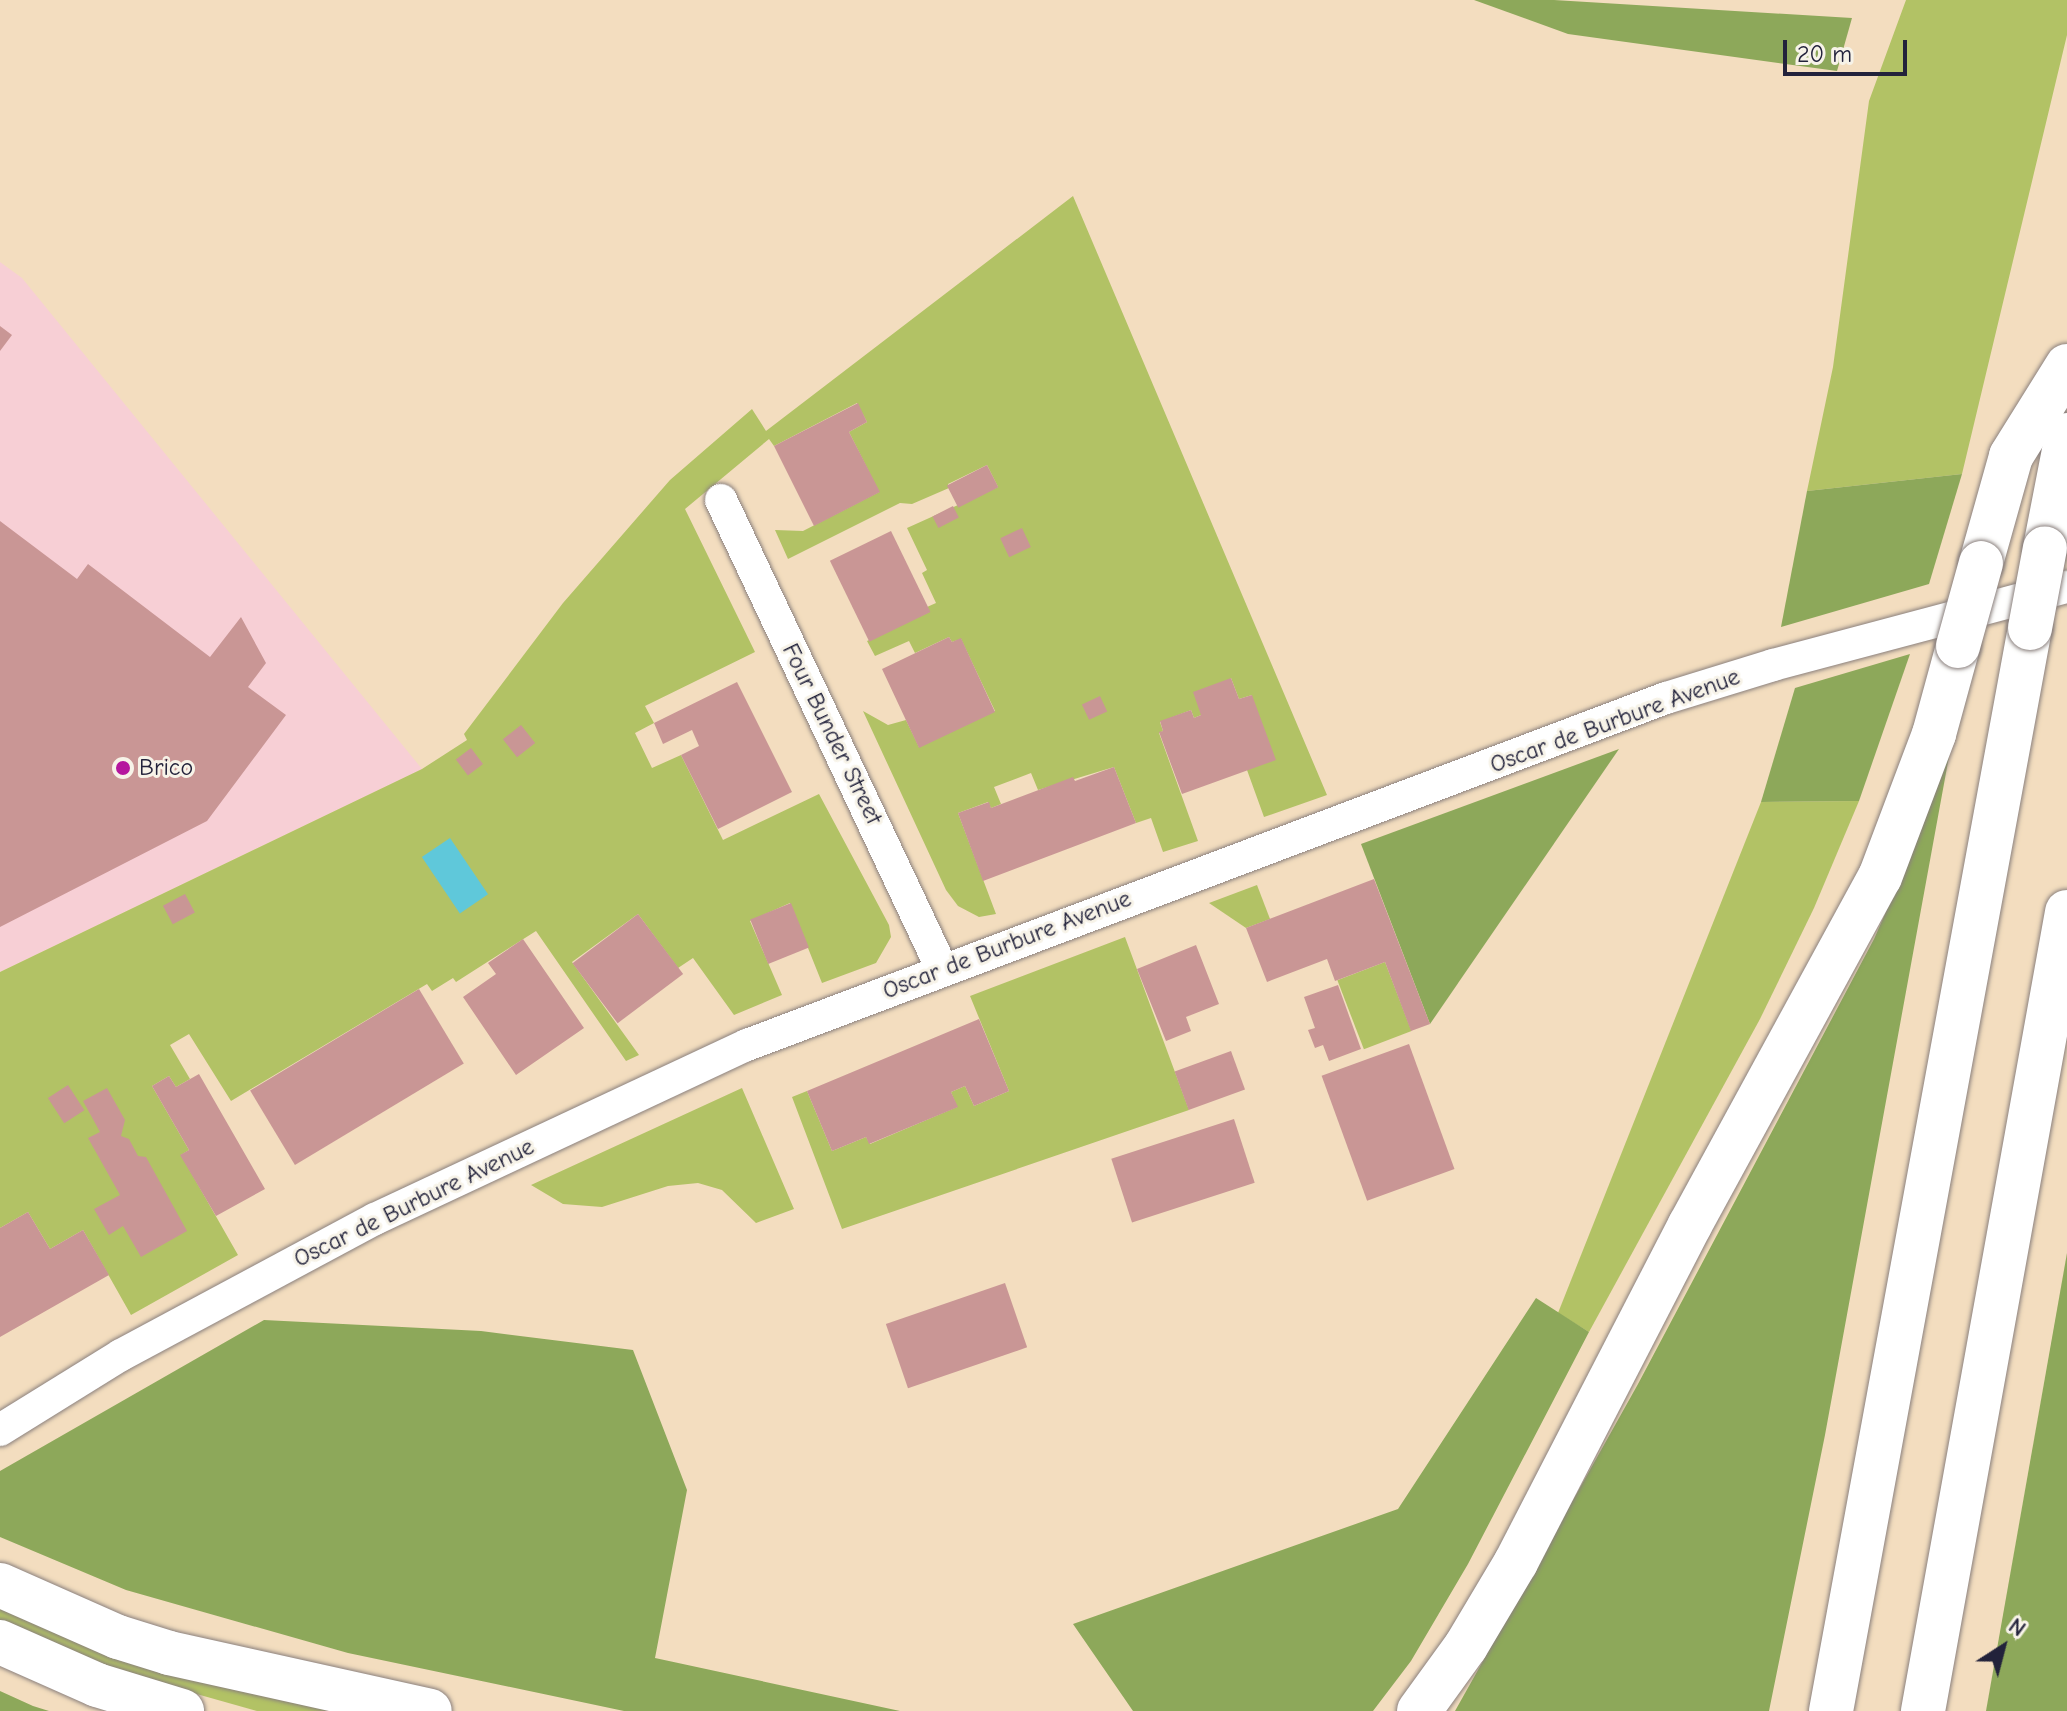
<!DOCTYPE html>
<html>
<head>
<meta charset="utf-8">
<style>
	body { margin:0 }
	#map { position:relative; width:2067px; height:1711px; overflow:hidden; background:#f3ddbf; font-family:"Comic Neue",sans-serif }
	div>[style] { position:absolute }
	.built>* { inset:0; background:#f7cfd5 }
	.green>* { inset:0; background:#b2c265; transform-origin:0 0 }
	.forest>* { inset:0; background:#8da85a }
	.water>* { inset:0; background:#5fc8da; transform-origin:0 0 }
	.building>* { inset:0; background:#c99695; transform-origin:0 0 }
	.roads { filter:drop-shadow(0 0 2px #8a807d) drop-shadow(0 0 2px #8a807d) }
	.minor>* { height:32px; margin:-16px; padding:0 16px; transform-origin:16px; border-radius:16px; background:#fff }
	.secondary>* { height:44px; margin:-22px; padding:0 22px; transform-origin:22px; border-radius:22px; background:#fff }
	.motorway>* { height:44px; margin:-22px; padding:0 22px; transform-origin:22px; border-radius:22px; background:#fff }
	.bridges { filter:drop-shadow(0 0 2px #8a807d) drop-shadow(0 0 2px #8a807d) }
	.motorway-bridge>* { height:44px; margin:-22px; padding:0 22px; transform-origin:22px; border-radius:22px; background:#fff }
	.dots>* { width:22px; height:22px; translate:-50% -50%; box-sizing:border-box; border:4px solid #f7f3e8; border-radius:50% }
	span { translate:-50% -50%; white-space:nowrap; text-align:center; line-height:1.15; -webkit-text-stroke:6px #f7f3e8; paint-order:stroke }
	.street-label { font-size:24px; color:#22223b }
	.poi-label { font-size:24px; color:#22223b }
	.left { translate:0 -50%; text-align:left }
	.north { position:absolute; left:1963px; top:1607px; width:80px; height:80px; -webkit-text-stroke:6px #f7f3e8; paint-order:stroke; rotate:36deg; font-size:22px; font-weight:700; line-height:32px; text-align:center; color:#22223b }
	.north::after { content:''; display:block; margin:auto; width:28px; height:36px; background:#22223b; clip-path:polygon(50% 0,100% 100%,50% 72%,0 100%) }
	.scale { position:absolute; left:1783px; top:40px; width:124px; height:36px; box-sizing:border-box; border:4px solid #22223b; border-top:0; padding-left:10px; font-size:24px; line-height:28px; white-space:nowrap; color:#22223b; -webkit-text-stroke:6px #f7f3e8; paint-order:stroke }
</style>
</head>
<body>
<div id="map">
	<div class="built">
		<i style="clip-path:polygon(0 262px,22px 278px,422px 769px,0 972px)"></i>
	</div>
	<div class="green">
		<i style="clip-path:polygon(1906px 0,2067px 0,2067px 35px,1962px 474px,1807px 491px,1833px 367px,1869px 101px)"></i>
		<i style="clip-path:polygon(1073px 196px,1327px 795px,1264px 817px,1247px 770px,1252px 695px,1239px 699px,1231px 678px,1201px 715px,1194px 718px,1191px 710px,1160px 722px,1163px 731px,1159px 733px,1198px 841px,1163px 852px,1151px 818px,1136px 823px,1114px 767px,1038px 790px,1031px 773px,994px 787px,1001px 804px,991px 808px,988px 802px,958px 813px,996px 914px,979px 917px,958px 906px,946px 890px,863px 711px,888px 725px,906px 720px,919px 747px,995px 711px,961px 639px,952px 642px,949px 637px,915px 653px,909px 641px,875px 656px,867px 641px,929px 612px,927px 607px,936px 603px,922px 573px,927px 570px,907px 528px,998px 487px,987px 465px,948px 484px,949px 488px,912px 504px,900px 503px,788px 559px,775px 530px,803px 531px,879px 492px,849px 432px,867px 422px,857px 403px,774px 446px,769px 439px,685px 509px,755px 652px,645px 706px,654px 723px,635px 733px,652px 768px,681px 755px,723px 840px,819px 794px,889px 925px,891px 937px,876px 963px,822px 983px,790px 903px,750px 921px,782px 995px,734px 1015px,693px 958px,678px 968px,638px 914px,572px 962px,639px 1055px,626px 1061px,536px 931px,456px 982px,453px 978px,432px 991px,427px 984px,231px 1101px,189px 1034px,170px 1045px,190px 1079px,176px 1087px,169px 1076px,152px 1086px,189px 1150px,181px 1155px,238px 1255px,131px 1315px,83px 1230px,50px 1249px,28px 1212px,0 1228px,0 972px,422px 769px,467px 740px,464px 734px,563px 603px,670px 480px,752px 409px,766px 431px)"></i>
		<i style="clip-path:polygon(1859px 801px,1814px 908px,1760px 1019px,1589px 1332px,1558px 1313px,1761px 802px)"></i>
		<i style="clip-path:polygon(1257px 885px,1270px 919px,1246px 928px,1209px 903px)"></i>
		<i style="clip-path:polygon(1125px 937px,1189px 1110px,842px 1229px,792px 1097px,807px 1091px,832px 1151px,866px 1137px,870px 1144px,957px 1107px,951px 1092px,965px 1086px,974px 1106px,1009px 1091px,970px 996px)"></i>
		<i style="left:1385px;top:962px;width:74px;height:51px;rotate:69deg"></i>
		<i style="clip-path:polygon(742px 1088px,794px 1209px,756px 1223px,722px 1190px,698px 1183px,668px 1186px,602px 1207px,563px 1204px,531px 1185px)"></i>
		<i style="clip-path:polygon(0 1608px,334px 1711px,257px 1711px,108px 1669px,0 1626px)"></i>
	</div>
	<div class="forest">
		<i style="clip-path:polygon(1474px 0,1554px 0,1852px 18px,1837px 71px,1568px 34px)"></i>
		<i style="clip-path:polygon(1962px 474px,1929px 584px,1781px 627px,1807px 491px)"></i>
		<i style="clip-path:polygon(1910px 654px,1859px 801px,1761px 802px,1795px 688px)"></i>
		<i style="clip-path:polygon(1954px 729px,1825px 1435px,1769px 1711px,1455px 1711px,1638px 1384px,1874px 939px,1914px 848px)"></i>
		<i style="clip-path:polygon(1619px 749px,1430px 1024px,1361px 844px)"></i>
		<i style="clip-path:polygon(2067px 1253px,2067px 1711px,1986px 1711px)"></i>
		<i style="clip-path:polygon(1536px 1298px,1589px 1332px,1468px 1564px,1411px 1661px,1373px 1711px,1133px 1711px,1073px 1624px,1398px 1509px)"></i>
		<i style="clip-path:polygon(264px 1320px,481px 1331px,633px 1350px,687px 1490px,655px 1658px,900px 1711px,624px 1711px,348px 1653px,126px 1590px,0 1537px,0 1471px)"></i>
		<i style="clip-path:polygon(0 1691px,33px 1706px,49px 1711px,0 1711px)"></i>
	</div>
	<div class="water">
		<i style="left:450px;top:838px;width:68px;height:34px;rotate:56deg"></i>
	</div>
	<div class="building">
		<i style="clip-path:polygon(0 326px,12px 335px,0 351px)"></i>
		<i style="clip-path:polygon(858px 403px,867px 422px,849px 432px,880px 492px,814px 526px,774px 446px)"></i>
		<i style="left:987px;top:465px;width:25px;height:45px;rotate:63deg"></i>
		<i style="left:953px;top:506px;width:13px;height:23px;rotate:63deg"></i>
		<i style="clip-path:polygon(0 521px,77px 579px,88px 564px,210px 657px,241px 617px,266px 663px,248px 687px,286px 715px,207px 821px,0 927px)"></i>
		<i style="left:1022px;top:528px;width:21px;height:24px;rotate:65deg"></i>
		<i style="left:891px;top:531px;width:90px;height:68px;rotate:64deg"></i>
		<i style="clip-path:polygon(949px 637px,952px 642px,961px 638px,995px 712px,919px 748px,882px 669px)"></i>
		<i style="clip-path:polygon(1231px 678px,1239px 699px,1252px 695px,1276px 760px,1182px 794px,1159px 732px,1163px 731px,1160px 721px,1191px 710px,1194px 718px,1201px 715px,1193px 692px)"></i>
		<i style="clip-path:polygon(737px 682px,792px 792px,718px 829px,681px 755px,699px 746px,692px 730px,663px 744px,654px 723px)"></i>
		<i style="left:1100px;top:696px;width:17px;height:20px;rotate:65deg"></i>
		<i style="left:521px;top:725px;width:23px;height:23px;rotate:52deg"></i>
		<i style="left:471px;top:748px;width:20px;height:19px;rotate:53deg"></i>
		<i style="clip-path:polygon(1114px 767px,1136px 823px,983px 881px,958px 813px,989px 802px,991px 808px,1073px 777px,1075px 781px)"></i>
		<i style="clip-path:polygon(1374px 879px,1430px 1024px,1411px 1031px,1385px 962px,1335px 981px,1327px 959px,1267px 982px,1246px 928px)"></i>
		<i style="left:185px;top:894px;width:21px;height:25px;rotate:62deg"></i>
		<i style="left:791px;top:903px;width:48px;height:44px;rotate:68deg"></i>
		<i style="left:638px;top:914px;width:75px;height:82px;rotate:53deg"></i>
		<i style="clip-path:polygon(523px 939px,584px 1028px,516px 1075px,463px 997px,496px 974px,488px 963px)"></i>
		<i style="clip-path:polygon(1196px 945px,1219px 1004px,1186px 1017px,1191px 1031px,1166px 1041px,1137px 969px)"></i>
		<i style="clip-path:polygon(1338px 985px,1361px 1049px,1329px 1061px,1323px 1045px,1315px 1048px,1308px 1030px,1315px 1028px,1304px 997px)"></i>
		<i style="left:419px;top:989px;width:87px;height:197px;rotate:59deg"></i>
		<i style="clip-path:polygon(979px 1019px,1009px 1091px,974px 1106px,965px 1086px,951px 1092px,958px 1107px,869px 1144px,866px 1137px,832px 1151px,807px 1091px)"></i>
		<i style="left:1409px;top:1044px;width:133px;height:93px;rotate:70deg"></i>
		<i style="left:1231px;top:1051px;width:41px;height:60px;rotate:70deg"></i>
		<i style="clip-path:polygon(199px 1074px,265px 1189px,216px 1216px,180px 1155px,189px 1150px,152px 1086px,169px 1076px,176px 1087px)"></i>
		<i style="left:68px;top:1085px;width:30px;height:24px;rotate:57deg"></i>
		<i style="clip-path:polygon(107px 1088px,125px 1120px,121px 1136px,129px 1139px,138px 1156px,146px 1157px,187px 1231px,141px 1257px,123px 1226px,109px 1235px,94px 1209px,120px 1195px,88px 1138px,100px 1132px,83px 1101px)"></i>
		<i style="left:1234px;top:1119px;width:67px;height:129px;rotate:72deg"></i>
		<i style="clip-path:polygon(28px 1212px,50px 1249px,83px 1230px,109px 1275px,0 1337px,0 1228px)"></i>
		<i style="left:1005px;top:1283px;width:68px;height:126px;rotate:71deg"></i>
	</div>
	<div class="roads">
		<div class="minor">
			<i style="left:721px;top:500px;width:518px;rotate:64.77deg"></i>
			<i style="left:0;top:1430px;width:142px;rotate:-31.8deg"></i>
			<i style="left:121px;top:1355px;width:288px;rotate:-28.2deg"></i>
			<i style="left:375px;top:1219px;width:411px;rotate:-25.1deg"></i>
			<i style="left:747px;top:1045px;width:982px;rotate:-20.69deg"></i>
			<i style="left:1666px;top:698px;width:112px;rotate:-17.1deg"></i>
			<i style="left:1773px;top:665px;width:304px;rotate:-14.9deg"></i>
		</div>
		<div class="secondary">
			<i style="left:0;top:1585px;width:129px;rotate:23.8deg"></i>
			<i style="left:118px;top:1637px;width:53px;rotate:17.4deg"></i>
			<i style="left:169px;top:1653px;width:267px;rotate:12.5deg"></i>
			<i style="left:0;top:1642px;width:106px;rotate:23.9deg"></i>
			<i style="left:97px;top:1685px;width:89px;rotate:17deg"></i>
		</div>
		<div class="motorway">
			<i style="left:2045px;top:548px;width:115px;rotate:-79deg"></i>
			<i style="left:1981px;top:563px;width:111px;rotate:-74.3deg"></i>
			<i style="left:2011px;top:456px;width:106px;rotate:-58.1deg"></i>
			<i style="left:1419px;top:1711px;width:80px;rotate:-54.1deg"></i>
			<i style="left:1466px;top:1646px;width:98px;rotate:-59.2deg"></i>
			<i style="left:1516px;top:1562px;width:379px;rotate:-62.7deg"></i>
			<i style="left:1690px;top:1225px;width:396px;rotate:-61.4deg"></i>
			<i style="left:1880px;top:877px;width:153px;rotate:-69.3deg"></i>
			<i style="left:1934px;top:734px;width:91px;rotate:-74.7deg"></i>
			<i style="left:1831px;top:1711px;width:1101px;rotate:-79.59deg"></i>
			<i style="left:1923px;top:1711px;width:812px;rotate:-79.78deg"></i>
		</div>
	</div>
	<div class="bridges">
		<div class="motorway-bridge">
			<i style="left:2030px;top:628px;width:81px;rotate:-79.4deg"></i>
			<i style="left:1958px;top:646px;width:86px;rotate:-74.5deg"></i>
		</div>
	</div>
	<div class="dots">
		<i style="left:123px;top:768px;background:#b5179e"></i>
	</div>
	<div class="street-label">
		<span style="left:1615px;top:721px;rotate:-20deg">Oscar de Burbure Avenue</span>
		<span style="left:832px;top:734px;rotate:64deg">Four Bunder Street</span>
		<span style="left:1007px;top:945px;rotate:-21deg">Oscar de Burbure Avenue</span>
		<span style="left:414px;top:1203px;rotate:-26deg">Oscar de Burbure Avenue</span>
	</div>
	<div class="poi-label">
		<span class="left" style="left:139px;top:768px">Brico</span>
	</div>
	<div class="north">N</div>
	<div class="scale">20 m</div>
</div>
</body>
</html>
